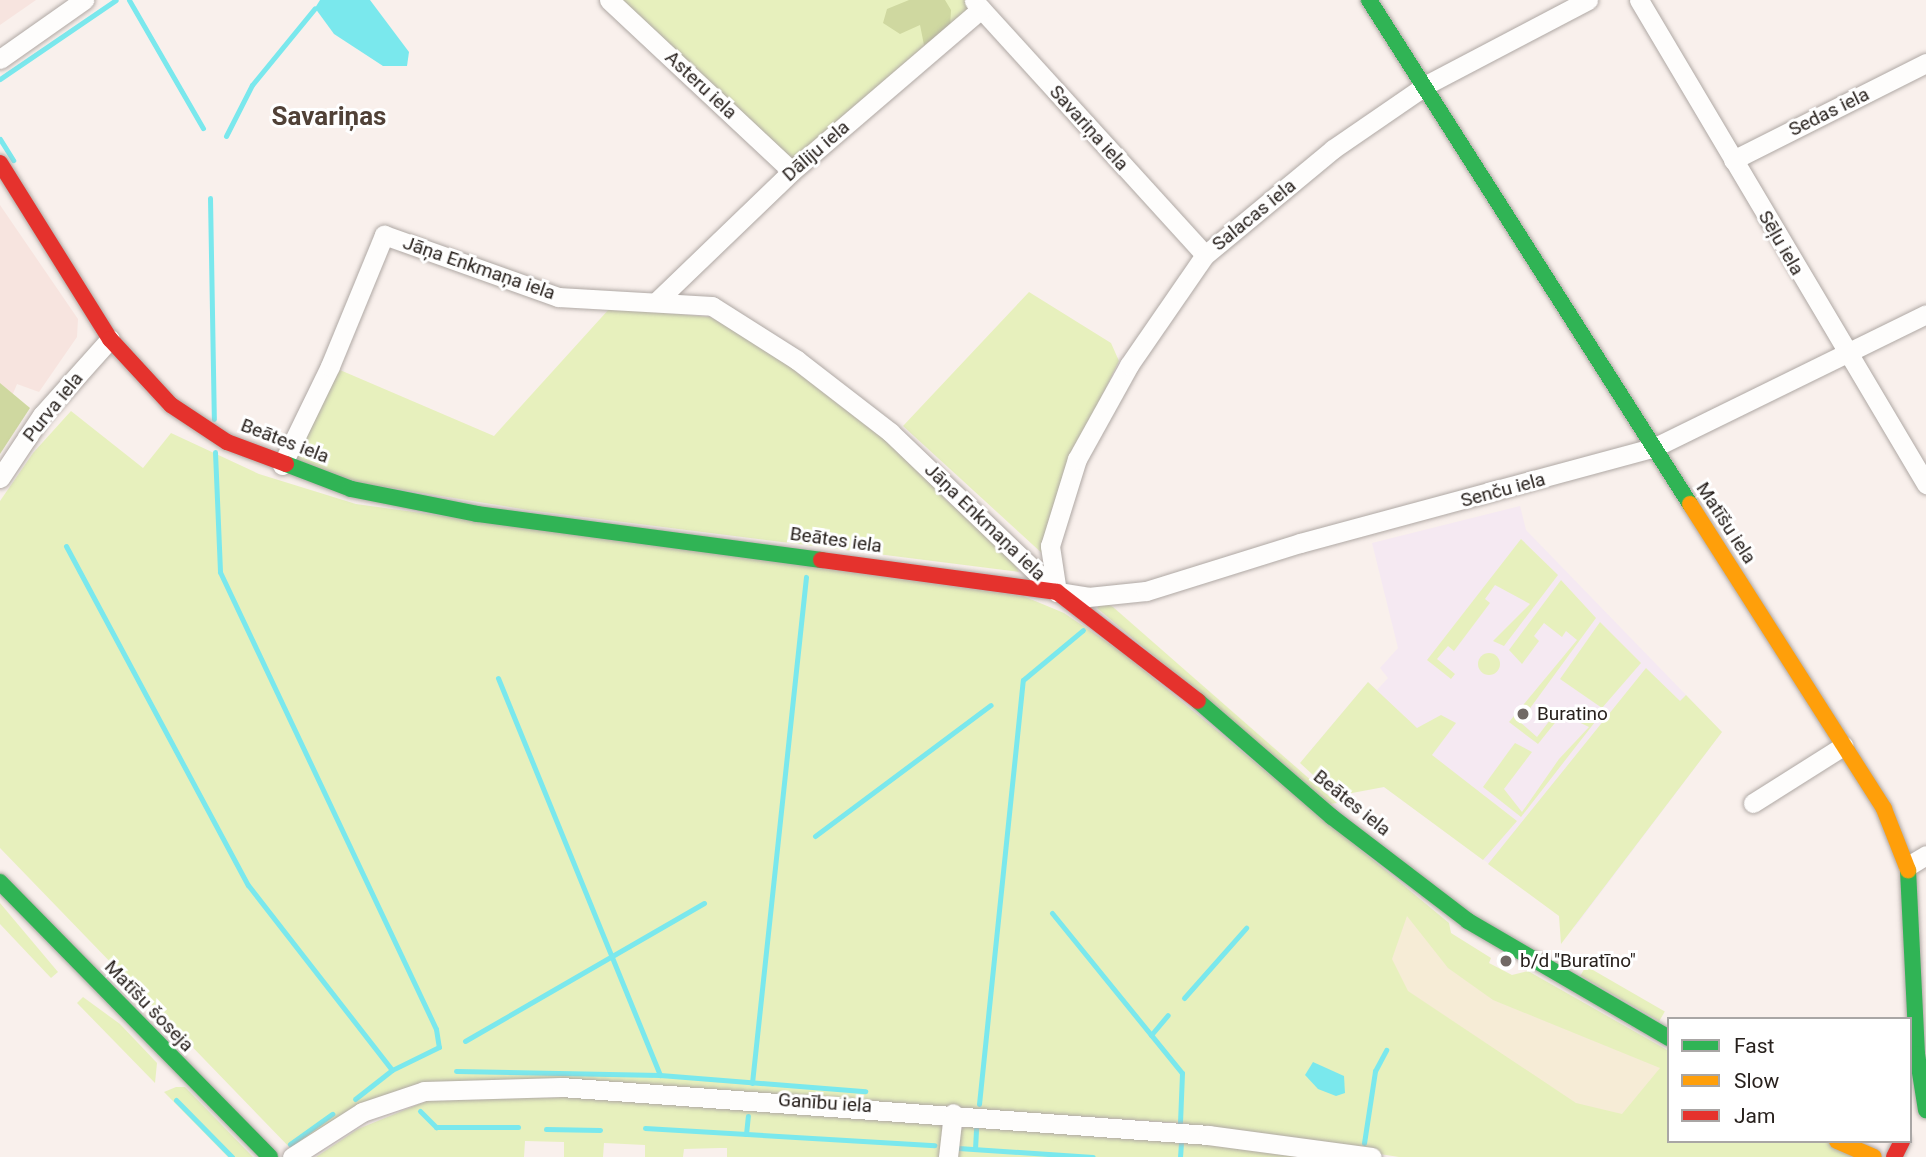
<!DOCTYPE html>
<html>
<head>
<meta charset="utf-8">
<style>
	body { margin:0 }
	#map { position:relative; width:1926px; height:1157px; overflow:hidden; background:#f9f0ec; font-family:Roboto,sans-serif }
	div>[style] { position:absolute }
	.commercial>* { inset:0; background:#f7e4df }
	.education>* { inset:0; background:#f5e9f2 }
	.green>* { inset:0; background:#e7f0bd; transform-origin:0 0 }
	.round { border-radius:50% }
	.forest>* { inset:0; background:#cfd8a0 }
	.sand>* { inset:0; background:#f6ecd6 }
	.water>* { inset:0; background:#7ae8ed }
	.stream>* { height:5px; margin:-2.5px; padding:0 2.5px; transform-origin:2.5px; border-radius:2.5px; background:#7ae8ed }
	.roads { filter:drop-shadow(0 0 2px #afa8a4) drop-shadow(0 0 2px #afa8a4) }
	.street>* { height:19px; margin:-9.5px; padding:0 9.5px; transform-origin:9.5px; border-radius:9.5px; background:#fefdfc }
	.fast>* { height:16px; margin:-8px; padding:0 8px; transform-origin:8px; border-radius:8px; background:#30b455 }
	.slow>* { height:16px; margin:-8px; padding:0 8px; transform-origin:8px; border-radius:8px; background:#ff9f0a }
	.jam>* { height:16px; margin:-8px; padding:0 8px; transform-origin:8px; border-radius:8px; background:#e5322d }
	.dots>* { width:19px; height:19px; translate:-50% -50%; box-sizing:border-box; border:4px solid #fff; border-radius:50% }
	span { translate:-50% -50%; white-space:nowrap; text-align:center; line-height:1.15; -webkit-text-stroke:6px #fff; paint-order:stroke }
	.street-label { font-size:19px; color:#28211d }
	.poi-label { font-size:19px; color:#28211d }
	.left { translate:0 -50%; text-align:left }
	.district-label { font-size:26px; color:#504137; font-weight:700 }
	.legend { position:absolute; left:1667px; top:1017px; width:245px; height:126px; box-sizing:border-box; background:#fff; border:2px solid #a9a6a5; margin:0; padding:9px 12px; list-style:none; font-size:21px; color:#28211d }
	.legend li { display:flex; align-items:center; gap:14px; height:35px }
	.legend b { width:35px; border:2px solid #a9a6a5 }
</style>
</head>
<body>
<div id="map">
	<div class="commercial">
		<i style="clip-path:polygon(0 0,36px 0,0 25px)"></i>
		<i style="clip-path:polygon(0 205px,78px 319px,77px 337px,39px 392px,17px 384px,0 425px)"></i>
	</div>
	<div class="education">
		<i style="clip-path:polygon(1520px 506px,1526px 530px,1722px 732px,1575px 927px,1384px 787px,1340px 794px,1305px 757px,1368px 682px,1377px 690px,1388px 678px,1380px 668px,1398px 648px,1372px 543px)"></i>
	</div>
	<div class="green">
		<i style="clip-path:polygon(609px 0,974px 0,981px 9px,792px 171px)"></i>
		<i style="clip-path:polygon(1029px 292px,1111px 343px,1119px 361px,1071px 459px,1044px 555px,903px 426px)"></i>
		<i style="clip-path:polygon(610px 308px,710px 317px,794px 364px,885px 435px,946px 500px,1010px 554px,1019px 572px,528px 510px,354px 482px,290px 461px,340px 370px,494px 436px)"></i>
		<i style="clip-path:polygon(71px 411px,143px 468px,171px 433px,259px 474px,356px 504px,1023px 596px,1064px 613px,1123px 653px,1449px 923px,1451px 933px,1491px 958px,1489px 963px,1512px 975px,1528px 971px,1669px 1051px,1669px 1141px,1827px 1141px,1855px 1157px,1399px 1157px,1180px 1123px,659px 1088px,445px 1085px,293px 1151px,0 848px,0 501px,33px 453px)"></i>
		<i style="clip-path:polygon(1521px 539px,1558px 575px,1504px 646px,1493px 641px,1530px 604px,1495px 585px,1485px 599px,1490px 603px,1454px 651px,1448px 646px,1437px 659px,1455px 674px,1451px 679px,1427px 660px)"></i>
		<i style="clip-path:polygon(1561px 580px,1596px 618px,1520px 722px,1537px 737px,1560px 707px,1575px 715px,1579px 710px,1595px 722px,1521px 817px,1483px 787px,1509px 751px,1515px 743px,1532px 752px,1504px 789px,1522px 812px,1559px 759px,1589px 727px,1562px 714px,1538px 744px,1509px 722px,1577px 640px,1566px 631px,1562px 637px,1544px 623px,1534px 636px,1539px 641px,1522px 664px,1509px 650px)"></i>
		<i style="clip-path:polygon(1102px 602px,1113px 607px,1337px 803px,1330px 804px,1097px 608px)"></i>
		<i style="clip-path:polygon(1600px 622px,1641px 663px,1602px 708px,1560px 679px)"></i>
		<i class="round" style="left:1478px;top:653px;width:22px;height:22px"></i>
		<i style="clip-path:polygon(1646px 668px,1680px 701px,1686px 695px,1722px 732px,1561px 944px,1559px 916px,1488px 864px)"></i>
		<i style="clip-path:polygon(1368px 682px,1417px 728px,1441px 715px,1456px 723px,1432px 755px,1517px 821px,1483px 860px,1384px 787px,1336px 796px,1300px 763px)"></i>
		<i style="clip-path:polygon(0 903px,58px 972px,51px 978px,0 924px)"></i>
		<i style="left:1586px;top:966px;width:91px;height:11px;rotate:30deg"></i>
		<i style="clip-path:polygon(83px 997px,120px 1024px,157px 1063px,155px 1083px,77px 1003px)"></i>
		<i style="clip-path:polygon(176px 1087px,185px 1087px,253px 1157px,228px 1157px,164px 1092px)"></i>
		<i style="clip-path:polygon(573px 1097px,941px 1124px,946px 1134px,944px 1157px,727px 1157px,727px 1148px,720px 1148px,684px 1149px,683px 1157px,645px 1157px,645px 1145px,604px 1143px,603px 1157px,564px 1157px,564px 1142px,525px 1141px,524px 1157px,316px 1157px,358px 1129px,429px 1100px)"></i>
		<i style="clip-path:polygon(966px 1126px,1142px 1136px,1323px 1157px,953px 1157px,956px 1134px)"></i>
	</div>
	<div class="forest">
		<i style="clip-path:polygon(909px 0,945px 0,951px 10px,950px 28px,924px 45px,920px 25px,900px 34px,883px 23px,887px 9px)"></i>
		<i style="clip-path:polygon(0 383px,30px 408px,0 454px)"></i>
	</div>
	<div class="sand">
		<i style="clip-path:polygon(1407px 916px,1448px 968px,1493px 1000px,1660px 1068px,1622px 1114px,1576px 1103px,1408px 991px,1392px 959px)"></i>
	</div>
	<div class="water">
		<i style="clip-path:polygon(320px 0,370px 0,409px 52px,407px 66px,383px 66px,334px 34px,315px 8px)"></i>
		<i style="clip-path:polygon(1313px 1062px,1344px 1076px,1345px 1093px,1336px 1096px,1318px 1089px,1305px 1075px)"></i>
	</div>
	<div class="stream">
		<i style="left:129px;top:0;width:148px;rotate:60deg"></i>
		<i style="left:0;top:79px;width:140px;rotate:-34.3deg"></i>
		<i style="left:226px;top:136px;width:57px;rotate:-63deg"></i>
		<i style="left:252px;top:85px;width:99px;rotate:-50.7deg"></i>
		<i style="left:0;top:139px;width:25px;rotate:58deg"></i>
		<i style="left:210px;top:198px;width:221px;rotate:89deg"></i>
		<i style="left:215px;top:452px;width:120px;rotate:87.6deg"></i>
		<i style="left:220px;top:572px;width:505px;rotate:64.7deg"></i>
		<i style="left:436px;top:1029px;width:18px;rotate:81deg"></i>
		<i style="left:439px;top:1047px;width:52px;rotate:153.9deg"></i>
		<i style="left:392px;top:1070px;width:47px;rotate:141.9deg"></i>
		<i style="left:66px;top:546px;width:385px;rotate:61.8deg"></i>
		<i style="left:248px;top:885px;width:234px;rotate:52.1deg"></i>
		<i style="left:498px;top:678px;width:429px;rotate:67.8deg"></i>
		<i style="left:815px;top:836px;width:219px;rotate:-36.7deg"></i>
		<i style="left:1052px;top:913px;width:206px;rotate:50.9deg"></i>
		<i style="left:1182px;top:1073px;width:50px;rotate:92.3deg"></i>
		<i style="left:1184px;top:998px;width:94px;rotate:-48.5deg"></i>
		<i style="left:1151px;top:1035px;width:26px;rotate:-50deg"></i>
		<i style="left:465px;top:1041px;width:276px;rotate:-30deg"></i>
		<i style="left:456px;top:1071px;width:204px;rotate:1.1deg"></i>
		<i style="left:660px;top:1075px;width:206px;rotate:4.5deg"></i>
		<i style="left:752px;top:1083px;width:509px;rotate:-83.91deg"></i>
		<i style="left:176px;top:1100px;width:80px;rotate:45.5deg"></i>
		<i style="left:979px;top:1104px;width:426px;rotate:-84.1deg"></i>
		<i style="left:1023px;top:680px;width:78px;rotate:-39.8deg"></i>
		<i style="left:420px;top:1111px;width:23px;rotate:45deg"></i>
		<i style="left:436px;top:1127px;width:82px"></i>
		<i style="left:645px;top:1128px;width:290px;rotate:3.4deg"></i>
		<i style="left:546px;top:1129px;width:54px;rotate:1.1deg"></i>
		<i style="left:746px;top:1134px;width:18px;rotate:-84deg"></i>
		<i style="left:1364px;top:1143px;width:73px;rotate:-81.3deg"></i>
		<i style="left:1375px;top:1071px;width:24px;rotate:-62deg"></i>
		<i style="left:290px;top:1144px;width:52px;rotate:-35.5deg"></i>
		<i style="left:958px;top:1148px;width:135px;rotate:3.8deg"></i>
		<i style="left:975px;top:1149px;width:20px;rotate:-87deg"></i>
		<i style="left:1180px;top:1157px;width:14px;rotate:-86deg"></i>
	</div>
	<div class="roads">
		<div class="street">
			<i style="left:609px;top:0;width:250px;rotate:43.1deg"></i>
			<i style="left:1639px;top:0;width:563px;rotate:59.33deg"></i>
			<i style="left:974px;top:1px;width:343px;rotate:47.7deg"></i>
			<i style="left:0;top:59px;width:103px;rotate:-35.1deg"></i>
			<i style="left:1733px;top:160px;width:216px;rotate:-26.7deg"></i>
			<i style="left:657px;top:301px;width:187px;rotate:-43.9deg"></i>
			<i style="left:792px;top:171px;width:249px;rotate:-40.6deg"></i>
			<i style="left:282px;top:465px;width:110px;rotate:-64.1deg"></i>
			<i style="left:330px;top:366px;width:142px;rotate:-67.6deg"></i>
			<i style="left:384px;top:235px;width:185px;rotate:19.6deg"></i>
			<i style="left:558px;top:297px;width:154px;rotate:3.3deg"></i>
			<i style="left:712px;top:306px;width:101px;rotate:32.4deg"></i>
			<i style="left:797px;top:360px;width:118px;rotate:37.7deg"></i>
			<i style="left:890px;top:432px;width:231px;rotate:43.8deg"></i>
			<i style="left:0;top:478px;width:76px;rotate:-56.3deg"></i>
			<i style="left:42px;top:415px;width:102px;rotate:-48.2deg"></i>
			<i style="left:1057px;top:592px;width:47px;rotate:-98.7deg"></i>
			<i style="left:1050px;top:546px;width:91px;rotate:-72.8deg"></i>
			<i style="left:1077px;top:459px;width:107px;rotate:-61deg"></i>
			<i style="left:1129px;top:365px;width:134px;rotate:-55.4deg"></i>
			<i style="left:1205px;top:255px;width:166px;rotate:-39.6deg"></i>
			<i style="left:1333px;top:149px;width:113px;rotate:-34.5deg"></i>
			<i style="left:1426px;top:85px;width:183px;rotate:-27.7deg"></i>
			<i style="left:1058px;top:592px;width:30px;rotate:9deg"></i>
			<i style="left:1088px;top:597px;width:58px;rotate:-5.9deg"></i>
			<i style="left:1146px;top:591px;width:161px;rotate:-17.3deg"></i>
			<i style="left:1300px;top:543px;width:366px;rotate:-15.1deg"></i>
			<i style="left:1653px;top:448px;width:304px;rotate:-26.1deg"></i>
			<i style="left:1753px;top:803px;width:107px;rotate:-32.3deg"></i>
			<i style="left:1908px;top:866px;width:21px;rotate:-31deg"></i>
			<i style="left:292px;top:1157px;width:83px;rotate:-32.7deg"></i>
			<i style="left:362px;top:1112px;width:65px;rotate:-18.7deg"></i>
			<i style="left:424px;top:1091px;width:137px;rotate:-1.7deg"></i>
			<i style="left:561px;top:1087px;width:649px;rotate:4.24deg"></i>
			<i style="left:1208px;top:1135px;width:165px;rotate:7.6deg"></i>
			<i style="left:948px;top:1157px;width:44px;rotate:-83.5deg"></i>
		</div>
		<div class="fast">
			<i style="left:1369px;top:0;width:598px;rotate:57.51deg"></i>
			<i style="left:286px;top:464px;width:70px;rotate:21deg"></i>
			<i style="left:351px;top:489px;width:128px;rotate:11.2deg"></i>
			<i style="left:477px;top:514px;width:347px;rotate:7.6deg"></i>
			<i style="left:1198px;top:701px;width:177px;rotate:40.9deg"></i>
			<i style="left:1332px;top:817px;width:171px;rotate:37.4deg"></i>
			<i style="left:1468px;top:921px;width:233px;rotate:30.2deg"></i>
			<i style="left:1908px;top:870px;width:184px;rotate:87.2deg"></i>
			<i style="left:1917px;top:1054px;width:57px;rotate:80.9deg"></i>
			<i style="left:0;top:882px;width:385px;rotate:45.5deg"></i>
		</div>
		<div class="slow">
			<i style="left:1690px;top:504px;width:361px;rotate:57.5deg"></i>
			<i style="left:1884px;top:809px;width:66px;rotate:68.5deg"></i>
			<i style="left:1837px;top:1141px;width:40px;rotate:23.4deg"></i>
		</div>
		<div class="jam">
			<i style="left:0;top:163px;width:208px;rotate:58deg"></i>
			<i style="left:110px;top:339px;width:90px;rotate:47.3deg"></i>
			<i style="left:171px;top:405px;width:67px;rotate:33.5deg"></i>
			<i style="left:227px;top:442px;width:63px;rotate:20.4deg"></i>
			<i style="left:821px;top:560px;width:238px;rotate:7.7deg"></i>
			<i style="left:1057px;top:592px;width:178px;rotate:37.7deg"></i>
			<i style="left:1894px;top:1157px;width:18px;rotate:-63deg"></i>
		</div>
	</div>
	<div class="dots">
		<i style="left:1523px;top:714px;background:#716965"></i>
		<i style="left:1506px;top:961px;background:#716965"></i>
	</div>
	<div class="street-label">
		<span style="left:701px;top:85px;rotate:43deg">Asteru iela</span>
		<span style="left:1829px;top:112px;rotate:-26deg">Sedas iela</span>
		<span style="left:1089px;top:128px;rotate:48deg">Savariņa iela</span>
		<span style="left:816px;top:151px;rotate:-41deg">Dāliju iela</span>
		<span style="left:1254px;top:215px;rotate:-39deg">Salacas iela</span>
		<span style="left:1781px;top:243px;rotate:60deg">Sēļu iela</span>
		<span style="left:479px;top:268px;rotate:19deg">Jāņa Enkmaņa iela</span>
		<span style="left:53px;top:407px;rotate:-51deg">Purva iela</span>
		<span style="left:285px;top:441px;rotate:21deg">Beātes iela</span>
		<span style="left:1503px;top:490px;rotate:-15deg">Senču iela</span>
		<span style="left:985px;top:522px;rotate:44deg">Jāņa Enkmaņa iela</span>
		<span style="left:1726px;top:523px;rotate:57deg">Matīšu iela</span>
		<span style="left:836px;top:540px;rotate:8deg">Beātes iela</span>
		<span style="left:1352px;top:803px;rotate:39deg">Beātes iela</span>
		<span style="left:149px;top:1006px;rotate:46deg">Matīšu šoseja</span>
		<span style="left:825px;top:1103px;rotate:4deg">Ganību iela</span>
	</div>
	<div class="poi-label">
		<span class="left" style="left:1537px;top:714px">Buratino</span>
		<span class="left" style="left:1520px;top:961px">b/d "Buratīno"</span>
	</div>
	<div class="district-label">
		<span style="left:329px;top:117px">Savariņas</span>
	</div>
	<ul class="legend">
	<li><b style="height:9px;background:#30b455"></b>Fast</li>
	<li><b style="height:9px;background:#ff9f0a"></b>Slow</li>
	<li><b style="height:9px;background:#e5322d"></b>Jam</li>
	</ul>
</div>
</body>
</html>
